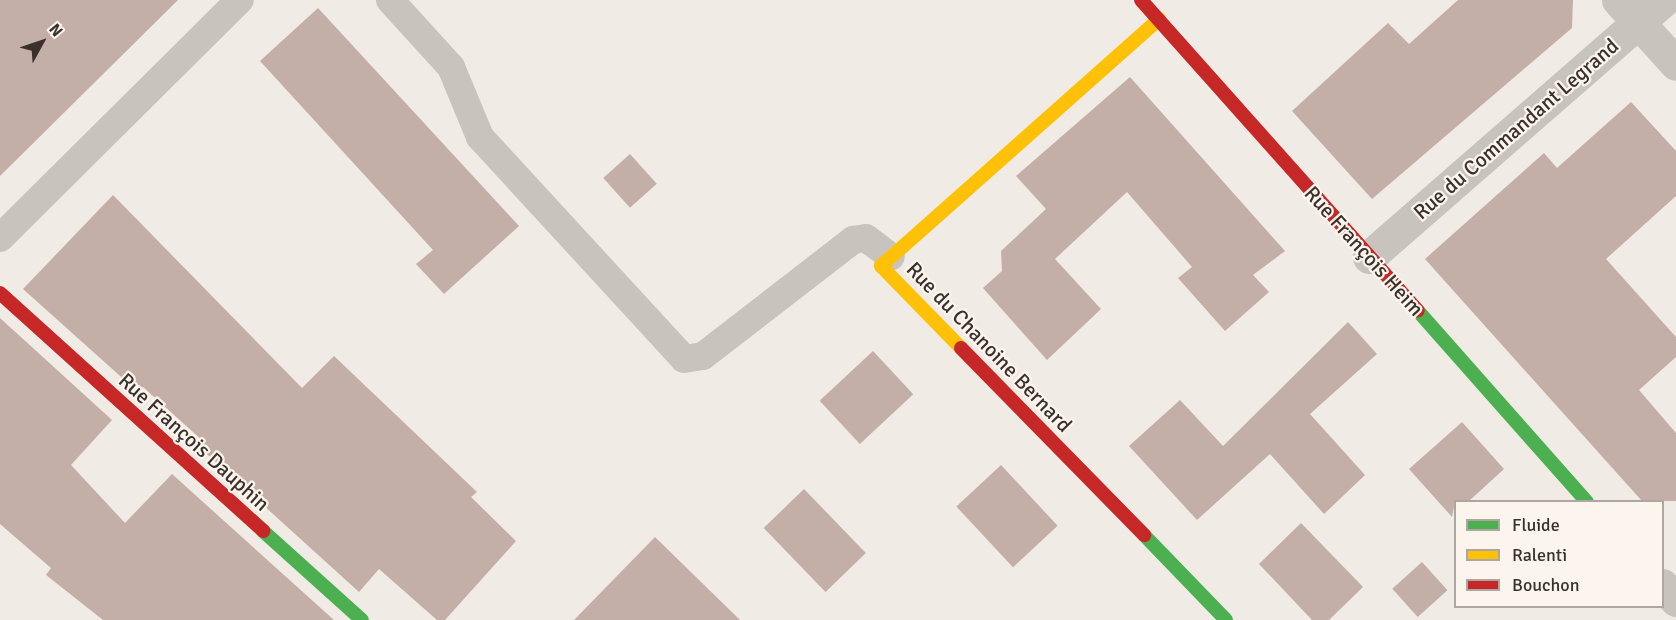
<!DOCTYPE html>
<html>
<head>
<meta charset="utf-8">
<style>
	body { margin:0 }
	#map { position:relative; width:1676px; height:620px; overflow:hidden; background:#f0ebe5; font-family:Signika,sans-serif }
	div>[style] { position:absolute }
	.building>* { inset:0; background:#c3afa7; transform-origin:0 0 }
	.lane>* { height:28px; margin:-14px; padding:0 14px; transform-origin:14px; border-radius:14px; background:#c9c3be }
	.street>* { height:33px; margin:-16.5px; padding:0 16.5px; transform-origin:16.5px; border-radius:16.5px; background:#c9c3be }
	.fast>* { height:14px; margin:-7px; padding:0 7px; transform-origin:7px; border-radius:7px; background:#4caf50 }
	.slow>* { height:14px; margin:-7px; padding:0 7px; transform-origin:7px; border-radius:7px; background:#ffc107 }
	.jam>* { height:14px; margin:-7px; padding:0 7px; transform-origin:7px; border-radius:7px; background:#c62828 }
	span { translate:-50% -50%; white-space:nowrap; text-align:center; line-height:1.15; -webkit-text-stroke:4.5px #fbf5ee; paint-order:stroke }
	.street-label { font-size:21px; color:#3b302b }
	.legend { position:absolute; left:1454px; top:500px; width:210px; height:108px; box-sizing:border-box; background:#fbf5ee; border:2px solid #aea6a0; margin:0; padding:8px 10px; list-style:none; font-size:18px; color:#3b302b }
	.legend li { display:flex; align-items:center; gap:12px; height:30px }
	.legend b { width:30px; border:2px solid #aea6a0 }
	.north { position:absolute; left:12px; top:12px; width:60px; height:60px; -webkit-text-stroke:4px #fbf5ee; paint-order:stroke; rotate:50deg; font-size:16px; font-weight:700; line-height:24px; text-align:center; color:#3b302b }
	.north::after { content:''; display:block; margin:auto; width:21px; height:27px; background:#3b302b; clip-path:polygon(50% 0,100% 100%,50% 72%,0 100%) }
</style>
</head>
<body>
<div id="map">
	<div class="building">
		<i style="clip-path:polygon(0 0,178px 0,0 176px)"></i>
		<i style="clip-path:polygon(1458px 0,1573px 0,1572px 28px,1372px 199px,1292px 111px,1388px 23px,1409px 44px)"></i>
		<i style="clip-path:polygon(318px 8px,519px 226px,444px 294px,416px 264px,433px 250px,260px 61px)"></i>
		<i style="clip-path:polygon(1130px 77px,1285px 251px,1253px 275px,1269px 292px,1225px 331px,1178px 278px,1192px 267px,1127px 192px,1055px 259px,1101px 309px,1047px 360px,983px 288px,1002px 271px,1001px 251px,1046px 209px,1016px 176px)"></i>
		<i style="clip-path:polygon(1631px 102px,1676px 151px,1676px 196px,1606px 259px,1676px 337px,1676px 357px,1639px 390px,1676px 433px,1676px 501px,1642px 501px,1425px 259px,1544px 153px,1557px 168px)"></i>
		<i style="left:630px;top:154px;width:40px;height:36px;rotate:48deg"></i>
		<i style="clip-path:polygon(113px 195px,302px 388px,334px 356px,477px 492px,471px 497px,516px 541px,445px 620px,437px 620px,379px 569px,359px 592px,198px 446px,203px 441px,143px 387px,138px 392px,23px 289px)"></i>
		<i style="clip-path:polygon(0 318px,112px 420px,71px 465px,125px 523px,172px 474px,334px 620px,103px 620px,46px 575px,51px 568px,0 524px)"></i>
		<i style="clip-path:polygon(1348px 322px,1377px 354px,1310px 414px,1365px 475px,1324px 514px,1270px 454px,1197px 520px,1129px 446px,1180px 400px,1223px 446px)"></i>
		<i style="left:873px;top:351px;width:59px;height:73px;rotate:47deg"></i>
		<i style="clip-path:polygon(1462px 422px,1504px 469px,1469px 501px,1455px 501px,1452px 517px,1409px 469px)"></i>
		<i style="left:1001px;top:465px;width:83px;height:61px;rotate:47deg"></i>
		<i style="left:804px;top:489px;width:89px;height:56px;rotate:46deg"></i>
		<i style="clip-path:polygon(1301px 523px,1363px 587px,1329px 620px,1312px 620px,1259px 564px)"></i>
		<i style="clip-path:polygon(655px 537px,740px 620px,574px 620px)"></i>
		<i style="left:1422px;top:562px;width:38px;height:40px;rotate:48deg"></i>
	</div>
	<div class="lane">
		<i style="left:390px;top:0;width:91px;rotate:47.7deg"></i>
		<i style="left:451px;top:67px;width:76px;rotate:67.5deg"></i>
		<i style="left:480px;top:137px;width:301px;rotate:47.4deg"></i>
		<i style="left:684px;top:359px;width:19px;rotate:-9deg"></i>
		<i style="left:703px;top:356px;width:190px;rotate:-37.7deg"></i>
		<i style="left:853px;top:240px;width:13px;rotate:-9deg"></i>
		<i style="left:866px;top:238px;width:31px;rotate:37deg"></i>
		<i style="left:0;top:238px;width:338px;rotate:-44.8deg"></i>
	</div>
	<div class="street">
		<i style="left:1618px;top:0;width:86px;rotate:47.8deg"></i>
		<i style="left:1369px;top:257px;width:391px;rotate:-41.1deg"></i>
		<i style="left:1662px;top:585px;width:21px;rotate:47deg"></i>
	</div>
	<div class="fast">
		<i style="left:1418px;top:311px;width:255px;rotate:48.5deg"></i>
		<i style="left:263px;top:531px;width:133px;rotate:42deg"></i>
		<i style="left:1144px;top:535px;width:118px;rotate:46deg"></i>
	</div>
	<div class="slow">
		<i style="left:961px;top:348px;width:115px;rotate:-134.3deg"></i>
		<i style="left:881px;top:266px;width:372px;rotate:-41.6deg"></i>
	</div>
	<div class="jam">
		<i style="left:1141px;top:0;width:416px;rotate:48.3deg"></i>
		<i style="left:0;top:293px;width:355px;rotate:42.1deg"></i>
		<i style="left:961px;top:348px;width:262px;rotate:45.6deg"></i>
	</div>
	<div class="street-label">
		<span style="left:1516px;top:129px;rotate:-41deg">Rue du Commandant Legrand</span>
		<span style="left:1364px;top:251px;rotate:48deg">Rue François Heim</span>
		<span style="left:989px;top:347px;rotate:46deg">Rue du Chanoine Bernard</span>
		<span style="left:194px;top:442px;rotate:42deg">Rue François Dauphin</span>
	</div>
	<ul class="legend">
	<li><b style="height:8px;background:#4caf50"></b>Fluide</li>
	<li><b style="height:8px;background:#ffc107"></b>Ralenti</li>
	<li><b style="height:8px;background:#c62828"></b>Bouchon</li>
	</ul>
	<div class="north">N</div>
</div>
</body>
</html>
